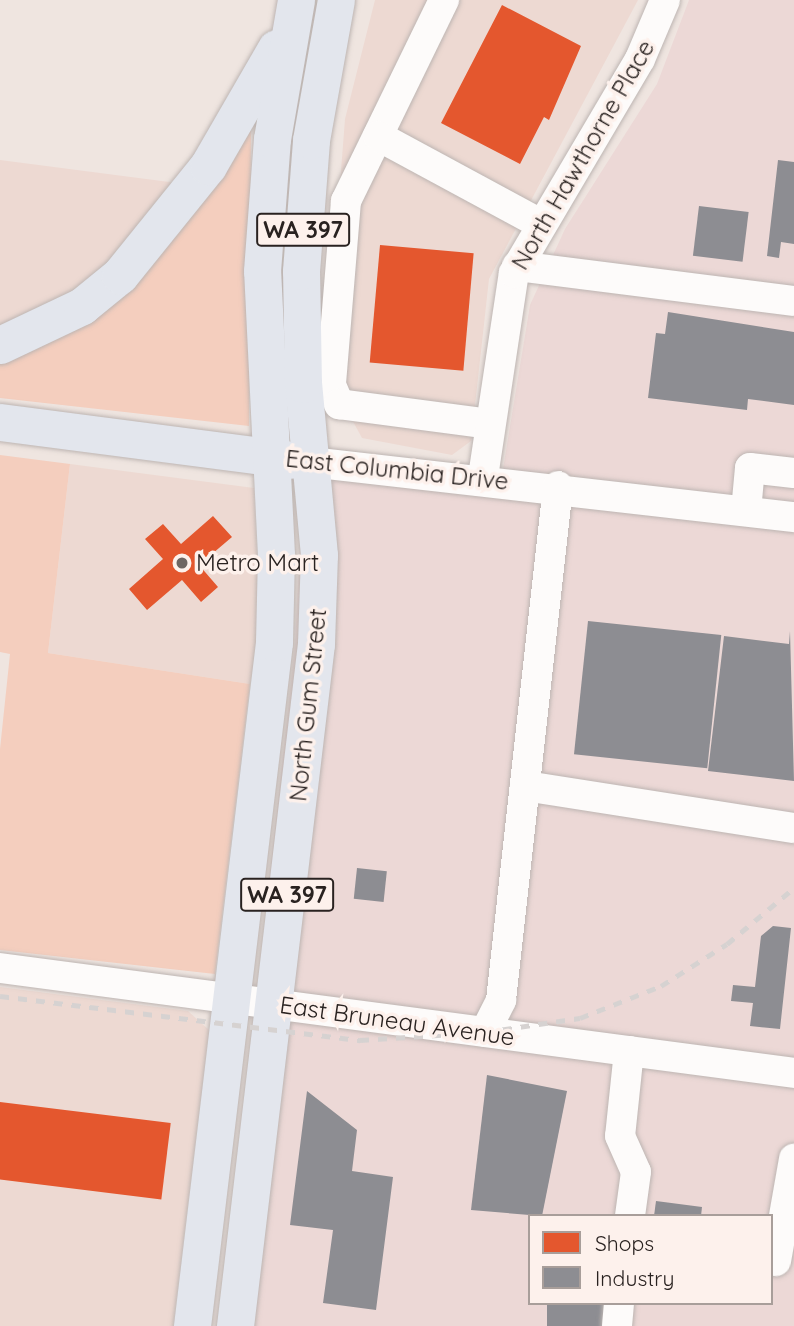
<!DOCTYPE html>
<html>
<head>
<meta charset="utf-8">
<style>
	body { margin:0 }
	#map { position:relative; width:794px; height:1326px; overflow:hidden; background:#efe5e0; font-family:Quicksand,sans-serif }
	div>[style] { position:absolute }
	.built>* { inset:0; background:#edd9d2 }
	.industrial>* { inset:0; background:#ecd8d6 }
	.green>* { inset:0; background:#f4cebe }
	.shops>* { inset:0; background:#e4572e; transform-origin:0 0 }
	.industry>* { inset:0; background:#8d8d92; transform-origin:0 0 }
	.roads { filter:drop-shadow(0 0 2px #bdb5b2) drop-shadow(0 0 2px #bdb5b2) }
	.minor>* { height:30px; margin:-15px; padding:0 15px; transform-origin:15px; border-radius:15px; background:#fdfbfa }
	.major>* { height:37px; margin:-18.5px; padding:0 18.5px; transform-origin:18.5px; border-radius:18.5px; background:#e3e6ed }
	.rail>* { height:5px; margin-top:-2.5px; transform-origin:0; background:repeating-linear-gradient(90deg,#d6d2d1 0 9px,transparent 0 18px) }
	.dots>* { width:19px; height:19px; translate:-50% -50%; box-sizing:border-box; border:4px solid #fdf1ec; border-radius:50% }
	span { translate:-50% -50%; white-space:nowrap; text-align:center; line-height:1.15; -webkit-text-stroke:7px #fdf1ec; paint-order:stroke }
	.shield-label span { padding:2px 5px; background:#fdf1ec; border:2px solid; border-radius:5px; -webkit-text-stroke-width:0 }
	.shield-label { font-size:23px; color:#292220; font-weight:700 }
	.street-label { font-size:24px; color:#292220 }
	.poi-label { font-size:24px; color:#292220 }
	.left { translate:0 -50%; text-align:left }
	.legend { position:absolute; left:528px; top:1214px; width:245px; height:91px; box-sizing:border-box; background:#fdf1ec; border:2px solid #a89e9a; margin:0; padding:9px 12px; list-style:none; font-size:21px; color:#292220 }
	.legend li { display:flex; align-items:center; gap:14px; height:35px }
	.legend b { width:35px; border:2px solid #a89e9a }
</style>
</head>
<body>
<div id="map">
	<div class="built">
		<i style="clip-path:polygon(375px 0,638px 0,489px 279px,471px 441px,452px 455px,362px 438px,338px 394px,330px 313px,345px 119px)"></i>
		<i style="clip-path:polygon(0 160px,177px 183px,94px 279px,0 336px)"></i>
		<i style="clip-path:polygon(70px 464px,254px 488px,260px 627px,250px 684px,48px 653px)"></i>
		<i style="clip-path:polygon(0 987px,188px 1011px,209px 1030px,173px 1326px,0 1326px)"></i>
	</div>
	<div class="industrial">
		<i style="clip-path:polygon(evenodd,689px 0,794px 0,794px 1326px,221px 1326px,295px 644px,304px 463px,501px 481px,530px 305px,565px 229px,657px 84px,689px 0,530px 1216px,771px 1216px,771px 1303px,530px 1303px,530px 1216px)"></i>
	</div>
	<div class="green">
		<i style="clip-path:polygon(251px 124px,249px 426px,0 398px,0 357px,47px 337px)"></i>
		<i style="clip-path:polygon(0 455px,70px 464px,48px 653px,250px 684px,215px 974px,0 950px,0 749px,10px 654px,0 652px)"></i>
	</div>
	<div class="shops">
		<i style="clip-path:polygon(502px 5px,581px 46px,549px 120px,544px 117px,520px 164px,441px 123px)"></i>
		<i style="left:380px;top:245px;width:94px;height:118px;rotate:5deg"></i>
		<i style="clip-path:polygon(213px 516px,232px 537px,199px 565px,218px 587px,201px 602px,182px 580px,147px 610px,129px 589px,163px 559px,145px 539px,163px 524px,181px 544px)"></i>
		<i style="left:0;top:1102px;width:172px;height:77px;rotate:7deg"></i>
	</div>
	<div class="industry">
		<i style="clip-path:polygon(778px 160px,794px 162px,794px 244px,781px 242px,779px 258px,767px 256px)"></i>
		<i style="left:699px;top:206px;width:50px;height:50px;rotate:7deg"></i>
		<i style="clip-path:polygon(668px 312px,794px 332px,794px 405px,748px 399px,747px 410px,648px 398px,656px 333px,665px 334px)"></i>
		<i style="left:588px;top:621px;width:134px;height:134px;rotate:6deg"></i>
		<i style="clip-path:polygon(790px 631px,794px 781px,708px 771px,724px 636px,789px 644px)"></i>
		<i style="left:357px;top:868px;width:30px;height:31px;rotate:6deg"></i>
		<i style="clip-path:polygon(773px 926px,791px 928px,780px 1029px,750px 1026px,753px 1003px,731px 1001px,733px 985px,755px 987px,761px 936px)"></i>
		<i style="clip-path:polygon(487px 1075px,567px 1091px,542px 1216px,471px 1210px)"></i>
		<i style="clip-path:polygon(307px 1091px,357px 1130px,352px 1171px,393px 1177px,376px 1310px,323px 1303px,333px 1230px,290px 1225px)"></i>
		<i style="clip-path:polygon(656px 1201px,702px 1207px,701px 1216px,654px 1216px)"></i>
		<i style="left:547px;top:1303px;width:65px;height:23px"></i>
	</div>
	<div class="roads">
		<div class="minor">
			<i style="left:444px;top:0;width:224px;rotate:116deg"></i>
			<i style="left:346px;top:201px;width:185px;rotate:94.7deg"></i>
			<i style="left:331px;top:385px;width:21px;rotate:67deg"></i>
			<i style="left:339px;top:404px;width:152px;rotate:7.5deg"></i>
			<i style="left:378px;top:136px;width:185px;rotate:28.4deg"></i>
			<i style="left:517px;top:266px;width:279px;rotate:7.2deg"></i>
			<i style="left:310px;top:462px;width:487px;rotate:6.5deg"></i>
			<i style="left:483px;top:477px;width:206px;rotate:-81.4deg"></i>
			<i style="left:514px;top:273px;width:248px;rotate:-59.5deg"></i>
			<i style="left:640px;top:59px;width:64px;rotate:-67deg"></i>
			<i style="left:746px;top:511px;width:43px;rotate:-84.7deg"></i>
			<i style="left:750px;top:468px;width:44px;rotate:6.5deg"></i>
			<i style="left:525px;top:786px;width:272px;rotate:8.9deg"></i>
			<i style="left:0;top:968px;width:801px;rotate:7.53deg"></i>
			<i style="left:485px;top:1032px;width:36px;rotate:-63deg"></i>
			<i style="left:501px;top:1000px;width:517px;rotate:-83.67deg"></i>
			<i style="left:629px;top:1051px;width:85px;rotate:96deg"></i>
			<i style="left:620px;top:1136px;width:39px;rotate:66deg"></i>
			<i style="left:636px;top:1172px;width:44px;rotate:97.8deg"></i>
			<i style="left:776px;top:1261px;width:104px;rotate:-80deg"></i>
			<i style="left:617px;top:1326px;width:23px;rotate:-85deg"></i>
		</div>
		<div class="major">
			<i style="left:0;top:345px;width:91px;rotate:-25.4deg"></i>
			<i style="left:82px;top:306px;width:49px;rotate:-39.2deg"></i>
			<i style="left:120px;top:275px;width:140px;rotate:-51.1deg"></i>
			<i style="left:208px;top:166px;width:136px;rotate:-60deg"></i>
			<i style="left:0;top:422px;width:294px;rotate:7.4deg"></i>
			<i style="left:192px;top:1326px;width:689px;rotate:-83.16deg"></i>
			<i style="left:274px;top:642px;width:87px;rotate:-88.7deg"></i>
			<i style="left:276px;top:555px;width:284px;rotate:-92.8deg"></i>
			<i style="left:262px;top:271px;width:132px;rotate:-85.7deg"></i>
			<i style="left:272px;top:139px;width:141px;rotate:-80.2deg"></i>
			<i style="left:235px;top:1326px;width:687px;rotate:-83.23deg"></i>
			<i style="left:316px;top:644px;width:89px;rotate:-88.1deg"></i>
			<i style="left:319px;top:555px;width:172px;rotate:-95.3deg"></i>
			<i style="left:303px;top:384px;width:113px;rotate:-91deg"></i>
			<i style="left:301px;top:271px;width:131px;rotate:-85.6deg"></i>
			<i style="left:311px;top:140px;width:142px;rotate:-79.9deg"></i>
		</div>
	</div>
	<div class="rail">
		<i style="left:0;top:996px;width:363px;rotate:7deg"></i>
		<i style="left:360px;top:1040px;width:125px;rotate:-3.7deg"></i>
		<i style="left:485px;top:1032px;width:96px;rotate:-8.4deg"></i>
		<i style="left:580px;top:1018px;width:87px;rotate:-21.6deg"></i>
		<i style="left:661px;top:986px;width:78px;rotate:-32.5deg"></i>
		<i style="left:727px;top:944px;width:87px;rotate:-39.9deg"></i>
	</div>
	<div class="dots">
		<i style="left:182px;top:563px;background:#6e6663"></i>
	</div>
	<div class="shield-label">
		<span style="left:303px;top:230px">WA 397</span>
		<span style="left:287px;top:895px">WA 397</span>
	</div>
	<div class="street-label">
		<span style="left:583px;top:155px;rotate:-60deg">North Hawthorne Place</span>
		<span style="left:397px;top:470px;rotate:6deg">East Columbia Drive</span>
		<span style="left:308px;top:705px;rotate:-84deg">North Gum Street</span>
		<span style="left:397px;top:1021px;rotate:8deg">East Bruneau Avenue</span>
	</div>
	<div class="poi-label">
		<span class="left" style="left:196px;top:563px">Metro Mart</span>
	</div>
	<ul class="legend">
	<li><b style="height:19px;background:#e4572e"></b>Shops</li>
	<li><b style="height:19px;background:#8d8d92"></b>Industry</li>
	</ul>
</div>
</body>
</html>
